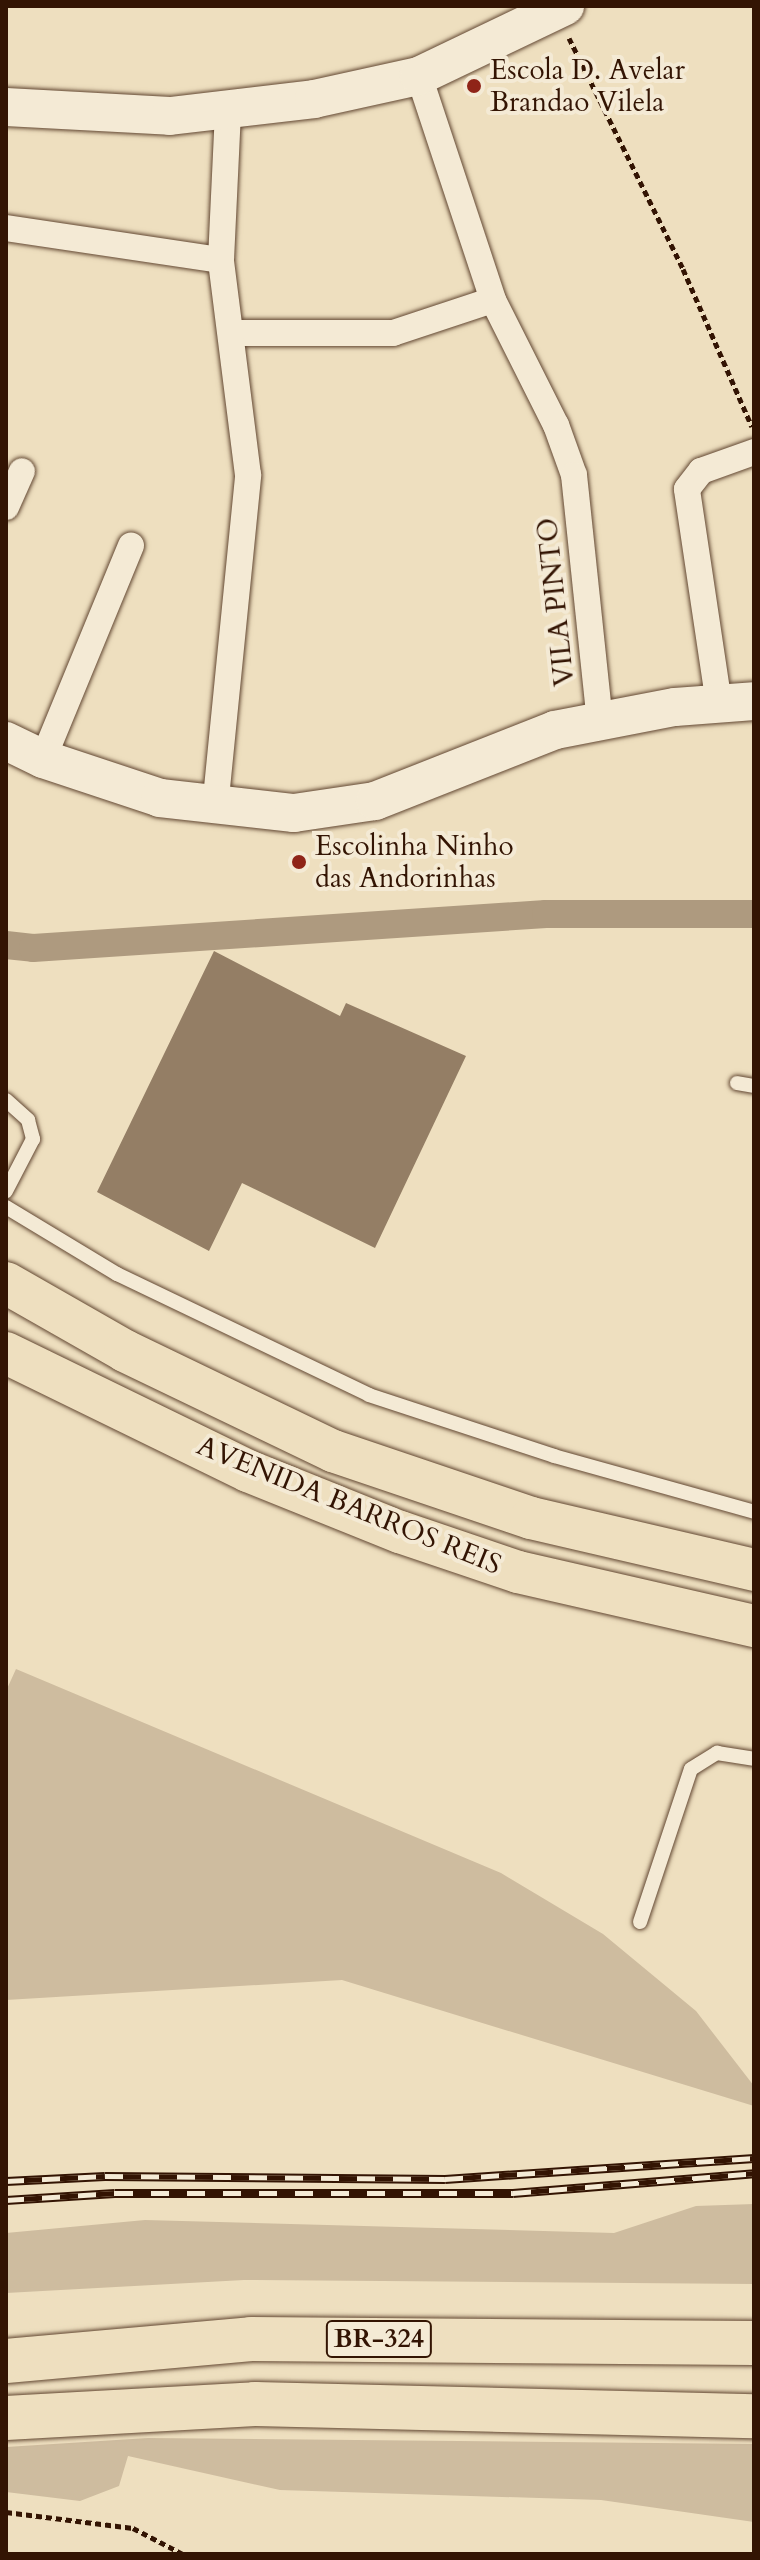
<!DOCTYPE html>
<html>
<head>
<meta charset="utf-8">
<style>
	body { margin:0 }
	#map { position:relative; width:760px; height:2560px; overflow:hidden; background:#eedfbf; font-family:Cardo,serif }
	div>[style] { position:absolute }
	.green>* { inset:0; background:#cebc9f }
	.canal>* { height:28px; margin:-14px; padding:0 14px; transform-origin:14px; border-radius:14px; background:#ae9a7f }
	.building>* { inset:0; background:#947e65 }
	.path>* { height:5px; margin-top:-2.5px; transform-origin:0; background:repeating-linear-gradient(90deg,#331403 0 6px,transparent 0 10px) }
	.roads { filter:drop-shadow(0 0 2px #624732) drop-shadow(0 0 2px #624732) }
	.lane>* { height:14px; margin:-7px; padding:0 7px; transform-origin:7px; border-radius:7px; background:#f4ead5 }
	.street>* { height:26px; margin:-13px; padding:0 13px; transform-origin:13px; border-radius:13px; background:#f4ead5 }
	.secondary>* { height:38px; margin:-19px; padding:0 19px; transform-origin:19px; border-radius:19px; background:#f4ead5 }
	.primary>* { height:42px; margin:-21px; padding:0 21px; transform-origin:21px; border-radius:21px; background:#eedfbf }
	.highway>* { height:44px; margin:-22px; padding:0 22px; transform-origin:22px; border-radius:22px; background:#eedfbf }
	.rail>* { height:9px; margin-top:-4.5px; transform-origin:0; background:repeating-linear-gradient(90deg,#f4ead5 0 18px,#331403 0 36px); box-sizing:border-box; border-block:2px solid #331403 }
	.dots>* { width:22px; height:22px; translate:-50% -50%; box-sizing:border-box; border:4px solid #f4ead5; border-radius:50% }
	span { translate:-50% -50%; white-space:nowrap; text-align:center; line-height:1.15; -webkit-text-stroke:8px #f4ead5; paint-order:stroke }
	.shield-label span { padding:2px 6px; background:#f4ead5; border:2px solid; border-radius:6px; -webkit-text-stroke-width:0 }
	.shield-label { font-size:26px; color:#331403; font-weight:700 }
	.poi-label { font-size:28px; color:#331403 }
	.left { translate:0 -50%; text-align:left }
	.street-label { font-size:28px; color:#331403 }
	.frame { position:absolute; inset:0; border:8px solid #331403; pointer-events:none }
</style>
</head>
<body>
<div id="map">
	<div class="green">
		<i style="clip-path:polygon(16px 1669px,501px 1873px,603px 1934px,696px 2011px,754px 2086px,754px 2106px,342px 1980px,6px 2000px,6px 1691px)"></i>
		<i style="clip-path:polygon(754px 2204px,754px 2284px,244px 2280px,6px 2293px,6px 2233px,145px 2220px,614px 2233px,696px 2206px)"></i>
		<i style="clip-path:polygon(148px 2438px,754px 2444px,754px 2522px,601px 2500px,280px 2490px,128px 2456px,119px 2486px,80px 2501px,6px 2492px,6px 2447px)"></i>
	</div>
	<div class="canal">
		<i style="left:6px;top:945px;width:27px;rotate:6deg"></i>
		<i style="left:33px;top:948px;width:514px;rotate:-3.79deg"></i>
		<i style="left:546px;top:914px;width:208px"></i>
	</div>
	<div class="building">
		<i style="clip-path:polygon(214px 951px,340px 1016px,346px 1003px,466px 1056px,375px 1248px,242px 1183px,209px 1251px,97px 1192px)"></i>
	</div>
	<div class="path">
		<i style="left:569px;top:38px;width:258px;rotate:63.7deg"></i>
		<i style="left:683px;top:269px;width:172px;rotate:66.4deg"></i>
		<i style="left:6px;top:2512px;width:128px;rotate:7.2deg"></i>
		<i style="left:133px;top:2528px;width:56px;rotate:27.5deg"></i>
	</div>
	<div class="roads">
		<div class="lane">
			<i style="left:737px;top:1083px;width:17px;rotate:10deg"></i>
			<i style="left:6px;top:1100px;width:30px;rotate:42deg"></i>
			<i style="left:28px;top:1120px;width:20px;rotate:75deg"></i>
			<i style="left:33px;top:1139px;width:59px;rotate:117.4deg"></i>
			<i style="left:6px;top:1207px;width:130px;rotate:31.1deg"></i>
			<i style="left:117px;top:1274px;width:280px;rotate:25.6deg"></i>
			<i style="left:369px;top:1395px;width:195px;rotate:18.2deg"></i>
			<i style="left:554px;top:1456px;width:208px;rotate:15.6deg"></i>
			<i style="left:640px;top:1922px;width:161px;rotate:-71.6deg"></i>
			<i style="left:691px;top:1769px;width:31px;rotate:-32deg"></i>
			<i style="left:717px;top:1753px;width:37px;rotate:9deg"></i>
		</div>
		<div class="street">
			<i style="left:419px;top:76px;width:236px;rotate:71.7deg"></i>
			<i style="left:493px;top:300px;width:140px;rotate:63.3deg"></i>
			<i style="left:556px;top:425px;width:53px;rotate:70.2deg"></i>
			<i style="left:574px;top:475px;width:248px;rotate:84deg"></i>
			<i style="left:6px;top:228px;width:217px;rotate:8.5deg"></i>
			<i style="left:231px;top:333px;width:162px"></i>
			<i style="left:393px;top:333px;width:105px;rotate:-18.3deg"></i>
			<i style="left:6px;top:507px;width:39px;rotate:-66deg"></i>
			<i style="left:719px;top:704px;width:217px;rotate:-98.5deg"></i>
			<i style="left:687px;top:489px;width:23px;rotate:-52deg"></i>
			<i style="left:701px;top:471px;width:56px;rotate:-19.7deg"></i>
			<i style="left:43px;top:759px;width:231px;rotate:-67.6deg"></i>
			<i style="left:215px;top:808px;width:335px;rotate:-84.3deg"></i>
			<i style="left:248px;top:475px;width:217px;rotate:-97.2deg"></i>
			<i style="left:221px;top:260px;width:150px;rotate:-87.3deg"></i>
		</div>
		<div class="secondary">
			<i style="left:6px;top:107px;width:164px;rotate:3.1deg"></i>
			<i style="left:170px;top:116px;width:145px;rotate:-6.7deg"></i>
			<i style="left:314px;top:99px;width:107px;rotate:-12.4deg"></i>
			<i style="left:419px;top:76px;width:162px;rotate:-25.6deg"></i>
			<i style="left:6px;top:741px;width:41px;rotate:25.9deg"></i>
			<i style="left:43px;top:759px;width:123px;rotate:18.4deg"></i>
			<i style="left:160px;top:798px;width:135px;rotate:6.4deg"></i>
			<i style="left:294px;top:813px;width:82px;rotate:-8.4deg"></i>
			<i style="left:375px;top:801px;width:193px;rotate:-21.5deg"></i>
			<i style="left:555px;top:730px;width:122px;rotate:-10.9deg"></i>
			<i style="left:675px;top:707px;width:79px;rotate:-4.3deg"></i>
		</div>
		<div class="primary">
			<i style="left:6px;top:1283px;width:137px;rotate:29.7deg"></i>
			<i style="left:125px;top:1351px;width:231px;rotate:25.7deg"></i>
			<i style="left:333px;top:1451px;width:209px;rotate:18.7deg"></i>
			<i style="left:531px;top:1518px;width:229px;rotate:13.1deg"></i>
			<i style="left:6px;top:1353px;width:269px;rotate:26deg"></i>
			<i style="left:248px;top:1471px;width:164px;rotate:21.9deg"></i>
			<i style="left:400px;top:1532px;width:125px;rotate:18.7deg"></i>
			<i style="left:518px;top:1572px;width:242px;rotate:12.9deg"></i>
		</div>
		<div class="highway">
			<i style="left:6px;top:2361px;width:246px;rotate:-5.1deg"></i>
			<i style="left:251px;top:2339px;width:503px;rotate:0.46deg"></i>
			<i style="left:6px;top:2418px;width:249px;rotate:-3.2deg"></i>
			<i style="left:255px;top:2404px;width:499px;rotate:1.4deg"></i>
		</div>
	</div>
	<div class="rail">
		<i style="left:6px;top:2181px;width:99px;rotate:-2.9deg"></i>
		<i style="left:105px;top:2176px;width:340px;rotate:0.5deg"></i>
		<i style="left:445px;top:2179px;width:310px;rotate:-3.9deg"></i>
		<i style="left:6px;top:2200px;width:109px;rotate:-3.7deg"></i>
		<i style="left:115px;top:2193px;width:398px"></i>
		<i style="left:513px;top:2193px;width:242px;rotate:-4.7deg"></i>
	</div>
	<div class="dots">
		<i style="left:474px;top:86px;background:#8f2418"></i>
		<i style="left:299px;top:862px;background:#8f2418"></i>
	</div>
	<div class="shield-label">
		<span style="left:379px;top:2339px">BR-324</span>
	</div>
	<div class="poi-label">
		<span class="left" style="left:490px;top:86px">Escola D. Avelar<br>Brandao Vilela</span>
		<span class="left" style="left:315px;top:862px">Escolinha Ninho<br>das Andorinhas</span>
	</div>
	<div class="street-label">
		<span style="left:556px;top:602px;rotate:-96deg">VILA PINTO</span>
		<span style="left:349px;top:1505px;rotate:22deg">AVENIDA BARROS REIS</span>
	</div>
	<div class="frame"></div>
</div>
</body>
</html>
